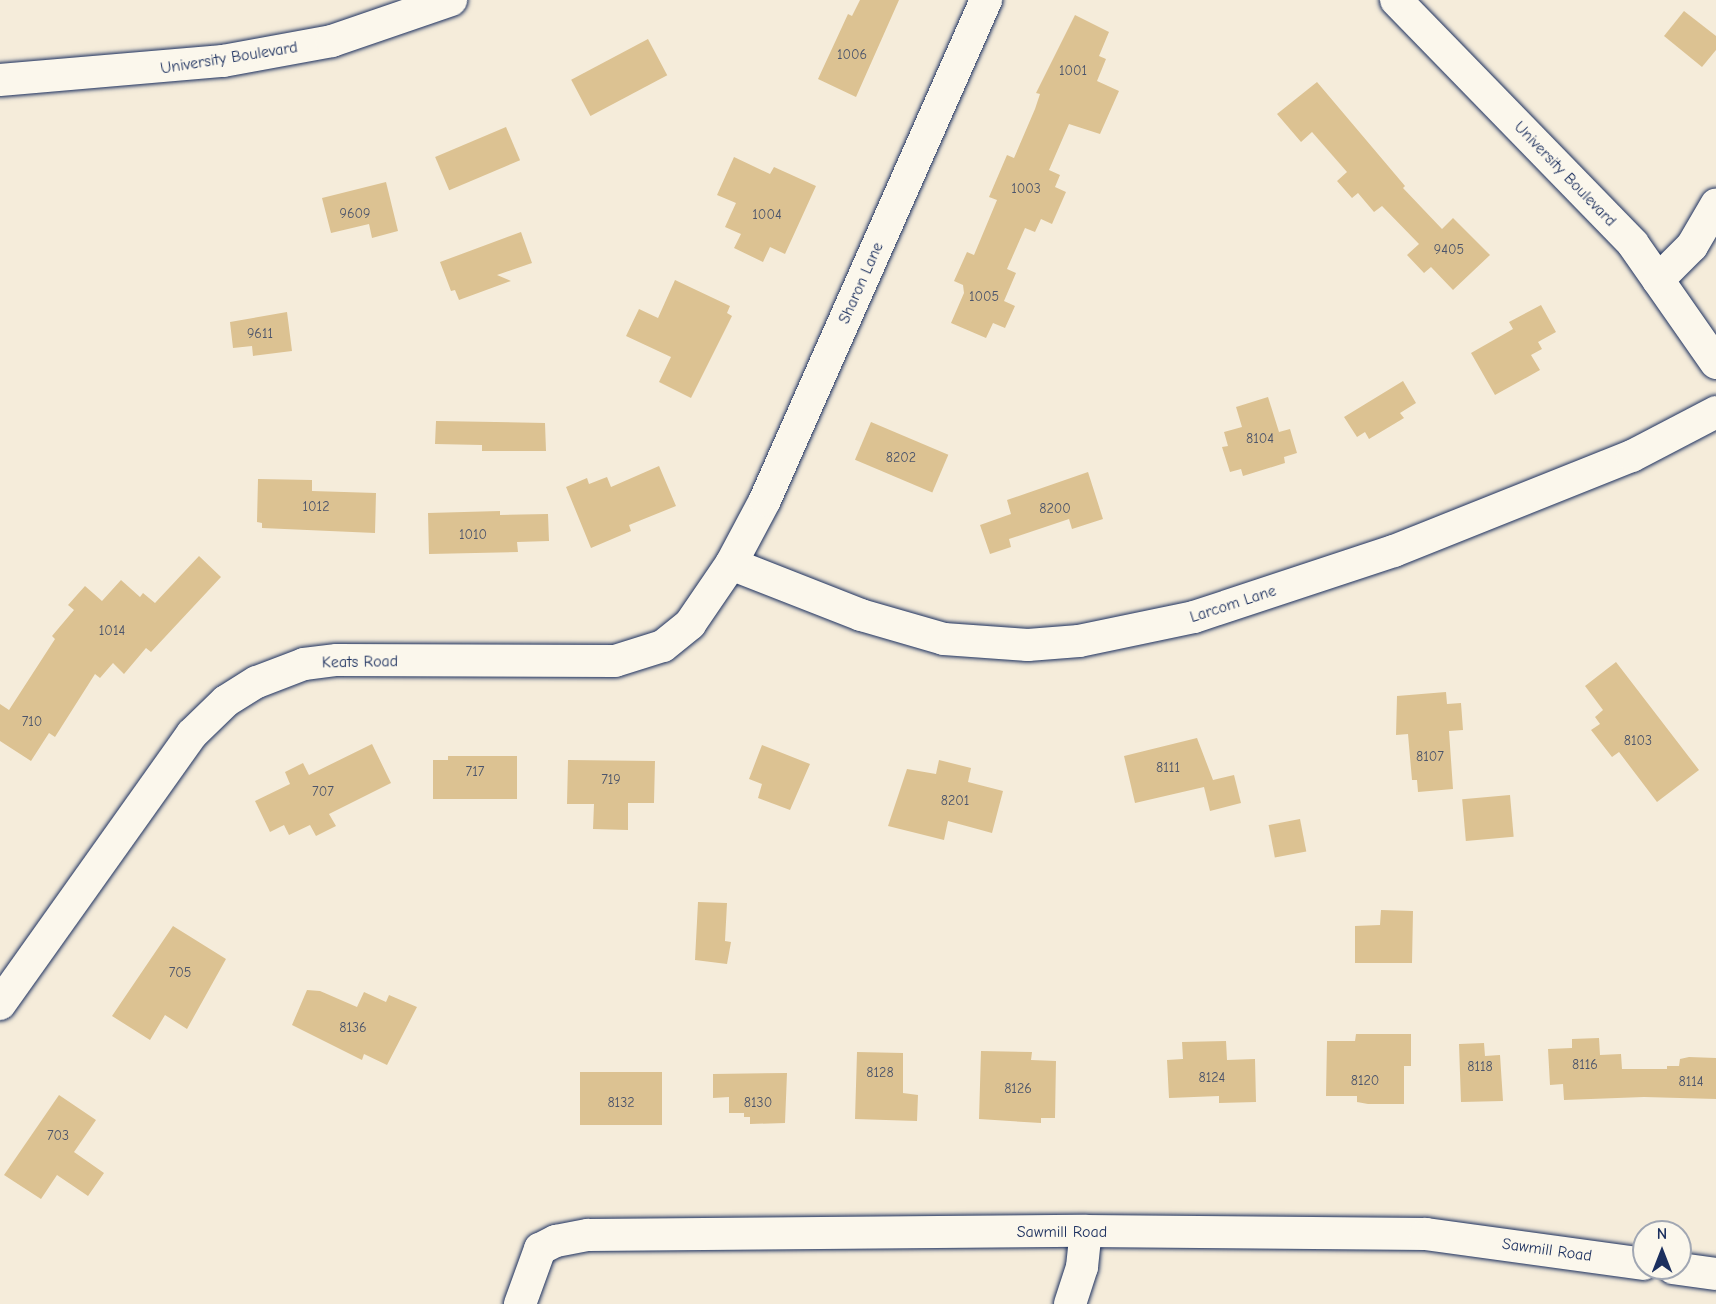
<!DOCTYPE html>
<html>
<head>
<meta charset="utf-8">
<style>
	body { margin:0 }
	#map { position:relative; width:1716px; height:1304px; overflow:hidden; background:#f5ecda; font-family:"Comic Neue",sans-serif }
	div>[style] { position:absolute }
	.building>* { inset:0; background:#dcc292; transform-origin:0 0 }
	.roads { filter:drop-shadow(0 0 2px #1b2f5e) drop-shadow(0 0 2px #1b2f5e) }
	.minor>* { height:32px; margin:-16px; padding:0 16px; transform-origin:16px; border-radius:16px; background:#fbf7ec }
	span { translate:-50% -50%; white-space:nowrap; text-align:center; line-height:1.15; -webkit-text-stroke:4.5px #fbf7ec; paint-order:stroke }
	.number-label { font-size:14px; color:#4b546b }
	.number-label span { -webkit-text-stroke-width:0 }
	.street-label { font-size:16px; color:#1b2f5e }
	.north { position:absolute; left:1632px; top:1220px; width:60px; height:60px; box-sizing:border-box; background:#fbf7ec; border:2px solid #a1a7b3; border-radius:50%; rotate:0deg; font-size:16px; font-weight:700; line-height:24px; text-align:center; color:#1b2f5e }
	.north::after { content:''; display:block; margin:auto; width:21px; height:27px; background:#1b2f5e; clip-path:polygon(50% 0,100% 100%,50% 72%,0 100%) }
</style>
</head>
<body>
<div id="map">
	<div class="building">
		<i style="clip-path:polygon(860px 0,899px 0,856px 97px,818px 79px,848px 14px,852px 16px)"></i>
		<i style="clip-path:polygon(1684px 11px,1716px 36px,1716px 50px,1702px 67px,1664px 36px)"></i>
		<i style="clip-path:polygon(1075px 15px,1109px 32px,1099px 56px,1106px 59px,1097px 81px,1119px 91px,1100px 134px,1069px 124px,1049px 170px,1060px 175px,1055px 187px,1066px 192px,1052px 224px,1041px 219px,1035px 232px,1025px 228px,1007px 269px,1016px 273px,1004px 301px,1015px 306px,1005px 328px,993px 323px,986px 338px,951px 323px,964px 293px,963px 285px,954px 281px,967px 252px,974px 255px,997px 200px,989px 197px,1007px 155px,1014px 158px,1035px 109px,1040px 94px,1036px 93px)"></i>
		<i style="left:648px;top:39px;width:41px;height:87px;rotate:62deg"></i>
		<i style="clip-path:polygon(1317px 82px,1405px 186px,1403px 188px,1442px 229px,1453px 218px,1490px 255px,1453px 290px,1431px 267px,1424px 273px,1407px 255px,1419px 244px,1382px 206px,1374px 212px,1358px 193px,1352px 198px,1337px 181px,1347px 172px,1312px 132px,1301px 142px,1277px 114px)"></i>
		<i style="left:506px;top:127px;width:36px;height:77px;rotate:67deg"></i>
		<i style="clip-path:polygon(734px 157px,770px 174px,774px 167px,816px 186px,785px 254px,770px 247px,763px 262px,734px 248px,741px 234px,725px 227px,736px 203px,717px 195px)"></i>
		<i style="clip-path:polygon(386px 182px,398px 231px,372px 238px,369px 224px,331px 233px,322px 198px)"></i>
		<i style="clip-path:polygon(521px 232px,532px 263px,497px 275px,511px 281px,459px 300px,455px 290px,451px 291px,440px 262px)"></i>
		<i style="clip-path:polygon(675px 280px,730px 306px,727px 313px,732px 316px,691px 398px,659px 382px,671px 357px,626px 336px,639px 309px,658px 318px)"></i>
		<i style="clip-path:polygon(1541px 305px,1556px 332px,1538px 342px,1542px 349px,1531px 355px,1540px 370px,1495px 395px,1471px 353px,1513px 329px,1509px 322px)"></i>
		<i style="clip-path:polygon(287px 312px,292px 351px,253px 356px,252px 346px,233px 348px,230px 322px)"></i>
		<i style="clip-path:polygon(1403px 381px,1416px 403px,1400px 413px,1404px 418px,1369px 439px,1365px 432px,1357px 437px,1344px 417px)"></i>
		<i style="clip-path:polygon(1268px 397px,1279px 432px,1290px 429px,1297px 453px,1284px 457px,1285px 463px,1243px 476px,1241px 469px,1230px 472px,1222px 447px,1228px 446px,1224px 432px,1242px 427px,1236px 407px)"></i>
		<i style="clip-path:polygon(436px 421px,545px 423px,546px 451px,482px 451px,482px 445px,435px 444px)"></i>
		<i style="left:871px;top:422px;width:84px;height:41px;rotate:23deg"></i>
		<i style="clip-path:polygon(659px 466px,676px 506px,629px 525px,631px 531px,591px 548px,566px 487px,587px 478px,589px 484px,607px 477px,611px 487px)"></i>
		<i style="clip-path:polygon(1088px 472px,1103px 519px,1072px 529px,1069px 519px,1009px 539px,1011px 547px,990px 554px,980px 525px,1011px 514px,1007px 500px)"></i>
		<i style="clip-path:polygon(258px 479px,312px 480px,312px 491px,376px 493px,375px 533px,262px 528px,262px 523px,257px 522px)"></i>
		<i style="clip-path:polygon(500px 511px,500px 515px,548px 514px,549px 541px,517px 542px,518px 552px,429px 554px,428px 513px)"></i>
		<i style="clip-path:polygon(199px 556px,221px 577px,151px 652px,146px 648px,124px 674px,113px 663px,100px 678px,95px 674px,55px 737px,49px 733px,31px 761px,0 741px,0 704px,9px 710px,55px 639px,52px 636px,74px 610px,68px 605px,85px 586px,102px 601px,121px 580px,140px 597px,143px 593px,155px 603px)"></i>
		<i style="clip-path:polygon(1616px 662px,1699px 770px,1657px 802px,1619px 752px,1612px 757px,1591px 730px,1600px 724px,1595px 717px,1603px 710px,1585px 686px)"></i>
		<i style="clip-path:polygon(1446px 692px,1447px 704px,1461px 703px,1463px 730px,1449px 731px,1453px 789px,1418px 792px,1417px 780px,1412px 780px,1408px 734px,1396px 735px,1397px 696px)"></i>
		<i style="clip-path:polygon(1197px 738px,1213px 780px,1234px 775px,1241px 803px,1210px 811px,1204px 787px,1135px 803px,1124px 756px)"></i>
		<i style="clip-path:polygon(372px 744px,391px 783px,329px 814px,336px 826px,316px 836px,310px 825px,289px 835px,284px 825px,270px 832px,255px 801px,290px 784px,285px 772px,303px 763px,309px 775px)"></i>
		<i style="clip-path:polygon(762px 745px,810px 764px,790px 810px,758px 798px,762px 784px,749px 779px)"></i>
		<i style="clip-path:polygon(448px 756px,517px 756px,517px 799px,433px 799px,433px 760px,448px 760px)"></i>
		<i style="clip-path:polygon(568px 760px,655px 761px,654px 803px,628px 803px,628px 830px,593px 829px,594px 804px,567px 804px)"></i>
		<i style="clip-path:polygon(939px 760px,971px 768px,968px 782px,1003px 791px,992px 833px,948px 821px,944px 840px,888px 826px,907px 769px,936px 774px)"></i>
		<i style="left:1510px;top:795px;width:42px;height:48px;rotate:85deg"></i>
		<i style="left:1300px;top:819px;width:33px;height:32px;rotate:79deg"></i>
		<i style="clip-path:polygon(698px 902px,727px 903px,725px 941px,731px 942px,727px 964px,695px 960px)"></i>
		<i style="clip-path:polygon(1381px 910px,1413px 911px,1412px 963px,1355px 963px,1355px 926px,1380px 925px)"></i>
		<i style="clip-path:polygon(173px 926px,226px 959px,187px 1029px,165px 1015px,150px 1040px,112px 1016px)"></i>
		<i style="clip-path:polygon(307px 990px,320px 991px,357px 1007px,364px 992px,386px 1002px,389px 995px,417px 1007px,387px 1065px,364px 1054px,362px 1060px,292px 1025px)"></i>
		<i style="clip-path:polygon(1356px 1034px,1411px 1034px,1411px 1066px,1404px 1066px,1404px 1104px,1368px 1104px,1357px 1102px,1357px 1096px,1326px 1096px,1327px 1041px,1355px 1041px)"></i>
		<i style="clip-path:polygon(1599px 1038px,1600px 1055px,1621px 1054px,1622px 1069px,1667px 1069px,1667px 1066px,1679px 1066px,1680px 1059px,1689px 1057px,1716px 1058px,1716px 1099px,1644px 1097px,1564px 1100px,1563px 1084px,1550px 1085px,1548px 1049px,1572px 1048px,1572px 1039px)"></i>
		<i style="clip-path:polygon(1226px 1041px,1227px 1060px,1255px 1059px,1256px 1102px,1219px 1103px,1219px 1096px,1169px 1098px,1167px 1060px,1183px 1059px,1182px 1042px)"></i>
		<i style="clip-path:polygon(1484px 1043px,1485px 1056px,1500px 1055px,1503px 1101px,1461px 1102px,1459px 1044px)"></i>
		<i style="clip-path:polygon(981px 1051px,1032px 1052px,1031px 1060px,1056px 1061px,1055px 1118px,1041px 1118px,1041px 1123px,979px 1119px)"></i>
		<i style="clip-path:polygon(857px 1052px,903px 1053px,903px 1093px,918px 1095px,917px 1121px,855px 1119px)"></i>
		<i style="left:580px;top:1072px;width:82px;height:53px"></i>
		<i style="clip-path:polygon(787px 1073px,785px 1123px,750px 1124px,750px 1117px,744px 1117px,744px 1113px,729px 1113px,729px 1097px,713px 1098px,713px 1074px)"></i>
		<i style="clip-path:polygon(59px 1095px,96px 1120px,74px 1152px,104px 1173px,88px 1196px,57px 1175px,41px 1199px,4px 1175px)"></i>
	</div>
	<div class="roads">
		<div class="minor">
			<i style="left:1396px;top:0;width:340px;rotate:45.8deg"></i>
			<i style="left:1633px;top:244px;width:145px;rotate:55.1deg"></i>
			<i style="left:0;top:80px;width:224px;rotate:-4.9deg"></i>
			<i style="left:223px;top:61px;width:111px;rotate:-10.4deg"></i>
			<i style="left:332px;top:41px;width:126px;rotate:-19deg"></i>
			<i style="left:1658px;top:280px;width:48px;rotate:-45deg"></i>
			<i style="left:1692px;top:246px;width:48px;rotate:-59.7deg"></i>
			<i style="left:731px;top:564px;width:140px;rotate:21.4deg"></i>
			<i style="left:861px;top:615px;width:86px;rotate:16.1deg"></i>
			<i style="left:944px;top:639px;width:84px;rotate:4.1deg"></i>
			<i style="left:1028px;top:645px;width:51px;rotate:-4.5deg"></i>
			<i style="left:1079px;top:641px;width:117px;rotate:-11.8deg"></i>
			<i style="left:1194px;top:617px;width:211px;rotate:-18.3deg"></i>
			<i style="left:1394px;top:551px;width:256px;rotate:-21.8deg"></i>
			<i style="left:1632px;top:456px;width:95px;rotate:-27.6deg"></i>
			<i style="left:0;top:1004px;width:331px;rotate:-54.6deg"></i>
			<i style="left:192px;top:734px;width:47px;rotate:-44.1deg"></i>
			<i style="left:226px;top:701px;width:36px;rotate:-32deg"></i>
			<i style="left:257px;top:682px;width:50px;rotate:-21deg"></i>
			<i style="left:304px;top:664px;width:33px;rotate:-7deg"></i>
			<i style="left:337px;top:660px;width:278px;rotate:0.2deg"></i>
			<i style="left:615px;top:661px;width:50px;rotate:-17.4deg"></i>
			<i style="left:663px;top:646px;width:35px;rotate:-39deg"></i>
			<i style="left:690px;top:624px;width:73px;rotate:-55.7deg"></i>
			<i style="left:731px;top:564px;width:72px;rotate:-62deg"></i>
			<i style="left:765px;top:500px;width:547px;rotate:-66.15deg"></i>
			<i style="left:1673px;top:1268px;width:43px;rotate:7.9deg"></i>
			<i style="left:520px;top:1304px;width:59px;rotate:-70deg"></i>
			<i style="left:540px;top:1249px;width:18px;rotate:-27deg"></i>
			<i style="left:556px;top:1241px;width:33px;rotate:-11deg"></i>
			<i style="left:588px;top:1235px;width:498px;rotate:-0.5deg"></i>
			<i style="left:1086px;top:1231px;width:340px;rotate:0.5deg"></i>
			<i style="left:1426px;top:1234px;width:220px;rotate:7.8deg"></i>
			<i style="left:1070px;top:1304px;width:39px;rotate:-72deg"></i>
			<i style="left:1082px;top:1267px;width:36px;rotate:-84deg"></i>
		</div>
	</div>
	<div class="number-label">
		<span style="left:852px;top:55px">1006</span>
		<span style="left:1073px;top:71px">1001</span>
		<span style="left:1026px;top:189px">1003</span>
		<span style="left:355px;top:214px">9609</span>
		<span style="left:767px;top:215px">1004</span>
		<span style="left:1449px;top:250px">9405</span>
		<span style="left:984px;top:297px">1005</span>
		<span style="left:260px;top:334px">9611</span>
		<span style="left:1260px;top:439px">8104</span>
		<span style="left:901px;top:458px">8202</span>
		<span style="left:316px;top:507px">1012</span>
		<span style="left:1055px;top:509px">8200</span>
		<span style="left:473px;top:535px">1010</span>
		<span style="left:112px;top:631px">1014</span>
		<span style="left:32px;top:722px">710</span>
		<span style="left:1638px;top:741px">8103</span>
		<span style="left:1430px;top:757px">8107</span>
		<span style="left:1168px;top:768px">8111</span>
		<span style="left:475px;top:772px">717</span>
		<span style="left:611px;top:780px">719</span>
		<span style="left:323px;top:792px">707</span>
		<span style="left:955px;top:801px">8201</span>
		<span style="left:180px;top:973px">705</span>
		<span style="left:353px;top:1028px">8136</span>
		<span style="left:1585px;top:1065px">8116</span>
		<span style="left:1480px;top:1067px">8118</span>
		<span style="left:880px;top:1073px">8128</span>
		<span style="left:1212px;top:1078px">8124</span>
		<span style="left:1365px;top:1081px">8120</span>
		<span style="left:1691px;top:1082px">8114</span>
		<span style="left:1018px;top:1089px">8126</span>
		<span style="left:621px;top:1103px">8132</span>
		<span style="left:758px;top:1103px">8130</span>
		<span style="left:58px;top:1136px">703</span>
	</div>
	<div class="street-label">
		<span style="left:229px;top:58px;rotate:-9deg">University Boulevard</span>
		<span style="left:1565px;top:174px;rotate:46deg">University Boulevard</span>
		<span style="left:861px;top:283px;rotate:-66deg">Sharon Lane</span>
		<span style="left:1233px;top:604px;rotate:-18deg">Larcom Lane</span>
		<span style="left:360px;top:662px;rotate:-1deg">Keats Road</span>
		<span style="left:1062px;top:1232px">Sawmill Road</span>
		<span style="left:1547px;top:1250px;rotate:8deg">Sawmill Road</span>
	</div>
	<div class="north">N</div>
</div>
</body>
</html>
